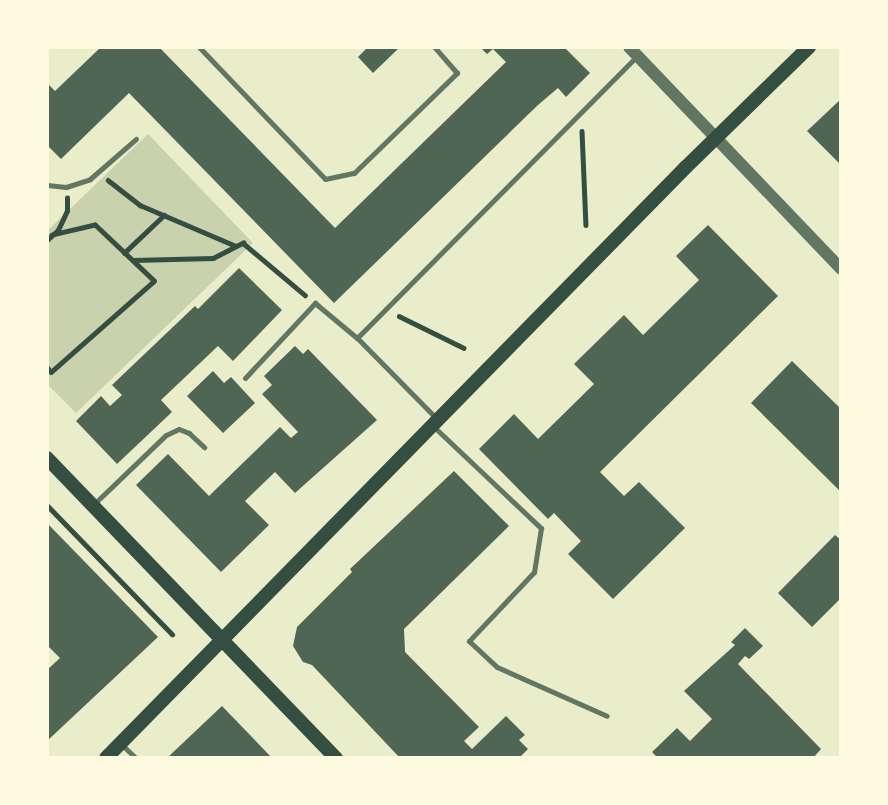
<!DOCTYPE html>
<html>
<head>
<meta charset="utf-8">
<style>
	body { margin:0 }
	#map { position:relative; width:888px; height:805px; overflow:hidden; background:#e9edc9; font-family:"Work Sans",sans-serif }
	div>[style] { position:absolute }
	.green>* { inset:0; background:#cad2ad }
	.building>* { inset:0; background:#4f6655 }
	.path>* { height:4.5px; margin:-2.25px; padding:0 2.25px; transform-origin:2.25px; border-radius:2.25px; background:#344e41 }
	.service>* { height:5px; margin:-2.5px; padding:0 2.5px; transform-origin:2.5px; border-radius:2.5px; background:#617663 }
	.tertiary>* { height:12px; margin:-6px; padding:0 6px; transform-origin:6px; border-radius:6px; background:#617663 }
	.secondary>* { height:14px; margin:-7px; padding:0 7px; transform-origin:7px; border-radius:7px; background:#344e41 }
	span { translate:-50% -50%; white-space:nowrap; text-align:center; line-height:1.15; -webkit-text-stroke:7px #fefae0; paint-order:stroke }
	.frame { position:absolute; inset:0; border:49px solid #fefae0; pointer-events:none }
</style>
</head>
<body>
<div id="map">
	<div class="green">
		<i style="clip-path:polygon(148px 134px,253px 243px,76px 413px,47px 384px,47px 231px)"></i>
	</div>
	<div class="building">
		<i style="clip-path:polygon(101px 47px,159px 47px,335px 228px,506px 62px,493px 49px,487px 54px,480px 47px,564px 47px,590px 73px,566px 97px,558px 88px,538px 105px,334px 303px,129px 93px,61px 159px,47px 145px,47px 83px,55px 91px)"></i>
		<i style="clip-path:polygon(368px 47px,400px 47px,373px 73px,358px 57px)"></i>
		<i style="clip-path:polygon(841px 99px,841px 165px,807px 131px)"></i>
		<i style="clip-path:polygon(708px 225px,778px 296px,600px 472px,624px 496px,639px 482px,685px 528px,613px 599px,568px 554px,581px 541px,554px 513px,548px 519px,479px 449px,514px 414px,538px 439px,594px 384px,574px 364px,624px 315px,643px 335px,699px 280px,676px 256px)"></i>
		<i style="clip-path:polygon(239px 268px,282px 310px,233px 361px,218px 346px,161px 400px,172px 412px,117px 464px,76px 421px,101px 396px,110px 406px,122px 395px,112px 385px,195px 306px,198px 309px)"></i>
		<i style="clip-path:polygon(295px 346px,303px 354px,308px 349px,377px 420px,295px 493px,275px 472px,245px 501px,269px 525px,221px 572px,136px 485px,168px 454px,209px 496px,280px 427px,291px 438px,298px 432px,262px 394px,272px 385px,264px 376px)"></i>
		<i style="clip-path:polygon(792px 361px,841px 409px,841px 492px,751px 403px)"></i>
		<i style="clip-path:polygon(213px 371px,224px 383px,231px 377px,255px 403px,223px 433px,187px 396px)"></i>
		<i style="clip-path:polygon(454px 471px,509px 526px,404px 629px,405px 652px,479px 727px,464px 741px,472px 749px,506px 716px,525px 735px,519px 740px,528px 749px,519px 758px,400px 758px,312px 665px,303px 662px,293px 646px,297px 627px,352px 572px,350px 569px)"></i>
		<i style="clip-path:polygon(47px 523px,158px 637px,47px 741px,47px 670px,60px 658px,47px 645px)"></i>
		<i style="clip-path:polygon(835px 535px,841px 540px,841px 598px,812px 627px,778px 593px)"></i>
		<i style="clip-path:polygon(745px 628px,763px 646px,749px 659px,745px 656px,738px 664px,821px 749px,813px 758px,658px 758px,652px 752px,677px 728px,690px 741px,712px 719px,684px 691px,735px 645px,731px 642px)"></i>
		<i style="clip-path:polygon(222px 706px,272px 758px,167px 758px)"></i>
	</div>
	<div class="path">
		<i style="left:582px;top:131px;width:94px;rotate:87.6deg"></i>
		<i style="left:108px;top:180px;width:41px;rotate:38deg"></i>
		<i style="left:140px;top:205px;width:104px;rotate:23.1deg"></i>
		<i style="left:47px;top:240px;width:15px;rotate:-42deg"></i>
		<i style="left:58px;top:230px;width:21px;rotate:-65deg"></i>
		<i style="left:67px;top:211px;width:13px;rotate:-90deg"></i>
		<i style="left:124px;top:253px;width:55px;rotate:-43.5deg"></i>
		<i style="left:133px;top:260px;width:80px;rotate:-1.4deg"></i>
		<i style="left:213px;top:258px;width:34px;rotate:-27deg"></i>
		<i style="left:243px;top:243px;width:81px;rotate:40deg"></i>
		<i style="left:399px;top:316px;width:72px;rotate:26.2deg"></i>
		<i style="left:47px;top:367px;width:6px;rotate:51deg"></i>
		<i style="left:51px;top:372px;width:137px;rotate:-41.5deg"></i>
		<i style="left:154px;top:281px;width:81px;rotate:-136.5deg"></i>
		<i style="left:95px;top:225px;width:44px;rotate:166.9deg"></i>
		<i style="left:47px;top:505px;width:180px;rotate:45.9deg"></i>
	</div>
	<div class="service">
		<i style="left:199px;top:47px;width:182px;rotate:46.3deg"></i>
		<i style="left:325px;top:179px;width:30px;rotate:-12deg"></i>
		<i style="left:354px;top:173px;width:144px;rotate:-44.2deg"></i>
		<i style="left:457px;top:73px;width:35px;rotate:-131deg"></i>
		<i style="left:47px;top:185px;width:19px;rotate:6deg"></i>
		<i style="left:66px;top:187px;width:25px;rotate:-18deg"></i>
		<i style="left:90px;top:179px;width:61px;rotate:-41deg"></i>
		<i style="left:245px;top:378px;width:103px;rotate:-47deg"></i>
		<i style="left:315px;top:303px;width:55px;rotate:39.8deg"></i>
		<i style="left:437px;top:419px;width:114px;rotate:-134.6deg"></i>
		<i style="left:357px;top:338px;width:397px;rotate:-45.2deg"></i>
		<i style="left:433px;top:426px;width:149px;rotate:43.4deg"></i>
		<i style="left:541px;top:528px;width:45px;rotate:99deg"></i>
		<i style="left:534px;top:572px;width:95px;rotate:133.3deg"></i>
		<i style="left:469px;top:641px;width:38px;rotate:43deg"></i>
		<i style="left:497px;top:667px;width:120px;rotate:24deg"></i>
		<i style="left:95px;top:503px;width:98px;rotate:-43.8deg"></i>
		<i style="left:166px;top:435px;width:14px;rotate:-25deg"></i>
		<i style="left:179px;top:429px;width:11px;rotate:22deg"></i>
		<i style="left:189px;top:433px;width:21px;rotate:43deg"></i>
		<i style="left:122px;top:745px;width:19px;rotate:43deg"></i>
	</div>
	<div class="tertiary">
		<i style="left:629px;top:47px;width:307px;rotate:46.3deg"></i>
	</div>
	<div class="secondary">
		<i style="left:47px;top:458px;width:417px;rotate:46.1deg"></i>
		<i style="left:106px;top:758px;width:828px;rotate:-45.54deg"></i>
		<i style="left:686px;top:167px;width:172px;rotate:-44.3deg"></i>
	</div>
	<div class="frame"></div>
</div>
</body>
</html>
